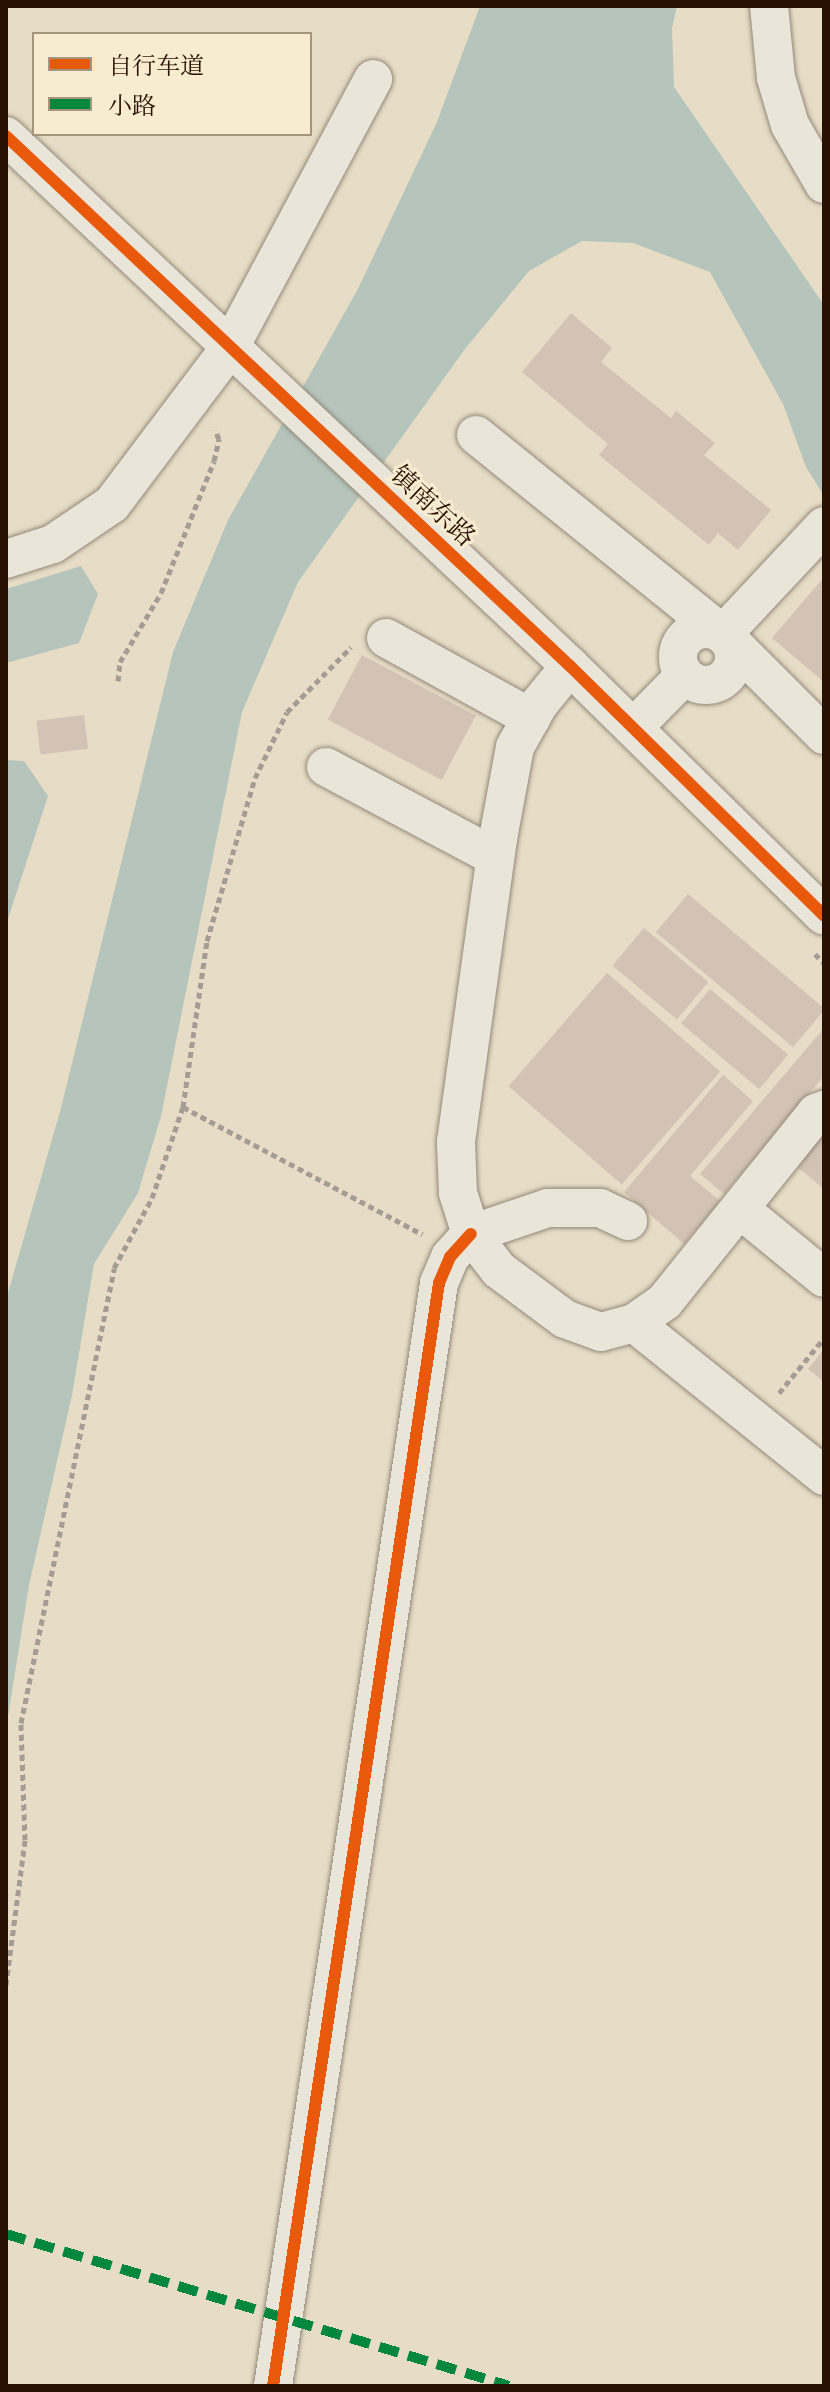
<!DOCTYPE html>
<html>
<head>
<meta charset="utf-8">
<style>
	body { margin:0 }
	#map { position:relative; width:830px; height:2392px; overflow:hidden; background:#e7dcc5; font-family:"Libre Bodoni","Noto Serif SC",serif }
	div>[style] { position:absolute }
	.water>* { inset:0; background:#b5c5bc }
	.building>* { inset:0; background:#d3c3b4; transform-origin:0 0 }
	.path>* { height:5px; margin-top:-2.5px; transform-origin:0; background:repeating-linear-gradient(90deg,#a49d94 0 6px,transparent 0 10px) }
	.roads { filter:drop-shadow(0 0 2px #92897a) drop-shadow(0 0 2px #92897a) }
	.minor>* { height:38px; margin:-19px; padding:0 19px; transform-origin:19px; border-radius:19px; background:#eae5d9 }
	.minor>.ring { margin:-19px; padding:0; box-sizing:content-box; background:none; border:38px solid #eae5d9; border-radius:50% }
	.quiet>* { height:10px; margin-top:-5px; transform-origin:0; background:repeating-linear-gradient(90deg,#00873e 0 20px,transparent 0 30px) }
	.cycleway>* { height:12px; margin:-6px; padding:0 6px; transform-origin:6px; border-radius:6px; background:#e8590c }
	span { translate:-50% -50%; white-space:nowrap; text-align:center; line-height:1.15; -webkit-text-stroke:6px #f8ecd0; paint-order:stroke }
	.street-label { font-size:26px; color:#281002 }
	.frame { position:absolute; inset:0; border:8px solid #281002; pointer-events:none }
	.legend { position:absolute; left:32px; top:32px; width:280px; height:104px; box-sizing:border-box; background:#f8ecd0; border:2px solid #a5947e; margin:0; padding:10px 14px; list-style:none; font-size:24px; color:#281002 }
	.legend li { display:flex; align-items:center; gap:16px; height:40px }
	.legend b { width:40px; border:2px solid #a5947e }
</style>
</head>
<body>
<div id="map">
	<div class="water">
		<i style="clip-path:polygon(480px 6px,677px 6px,672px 28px,674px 87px,824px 305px,824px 496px,806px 467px,783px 404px,710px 272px,633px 243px,582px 241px,529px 271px,465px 349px,298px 582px,242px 712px,161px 1116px,138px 1193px,94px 1264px,72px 1395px,29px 1585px,6px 1729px,6px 1300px,61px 1108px,173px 652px,228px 520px,358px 289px,437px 122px)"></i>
		<i style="clip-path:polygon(81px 566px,98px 594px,79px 643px,6px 663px,6px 589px)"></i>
		<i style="clip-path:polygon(6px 760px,24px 761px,48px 796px,6px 925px)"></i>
	</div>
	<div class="building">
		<i style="clip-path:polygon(571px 313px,612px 348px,601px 362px,671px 418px,676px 411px,715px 443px,704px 455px,771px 510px,738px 550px,718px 533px,709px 545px,599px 455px,608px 444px,522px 372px)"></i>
		<i style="clip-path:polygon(824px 577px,824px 682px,772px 638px)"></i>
		<i style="left:362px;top:655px;width:129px;height:73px;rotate:28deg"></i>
		<i style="left:84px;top:715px;width:34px;height:48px;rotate:83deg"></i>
		<i style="left:688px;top:894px;width:179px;height:50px;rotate:40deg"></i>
		<i style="left:644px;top:928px;width:84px;height:49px;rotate:40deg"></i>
		<i style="left:607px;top:973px;width:150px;height:150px;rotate:41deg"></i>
		<i style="left:710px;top:989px;width:102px;height:45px;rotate:40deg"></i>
		<i style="clip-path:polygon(824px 1028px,824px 1076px,724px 1194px,700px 1174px)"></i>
		<i style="clip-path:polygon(723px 1075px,753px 1101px,690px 1176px,720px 1201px,684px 1244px,624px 1192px)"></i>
		<i style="clip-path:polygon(824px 1129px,824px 1189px,795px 1165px)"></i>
		<i style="clip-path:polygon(824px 1349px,824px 1382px,808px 1369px)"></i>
	</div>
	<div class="path">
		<i style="left:118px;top:681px;width:19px;rotate:-84deg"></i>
		<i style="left:120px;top:662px;width:80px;rotate:-59.3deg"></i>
		<i style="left:161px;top:593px;width:142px;rotate:-68.1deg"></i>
		<i style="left:214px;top:461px;width:23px;rotate:-77deg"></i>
		<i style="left:219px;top:439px;width:10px;rotate:-114deg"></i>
		<i style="left:815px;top:954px;width:13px;rotate:45deg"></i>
		<i style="left:183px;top:1107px;width:271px;rotate:28deg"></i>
		<i style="left:779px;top:1393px;width:71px;rotate:-50.7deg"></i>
		<i style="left:6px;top:1985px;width:146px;rotate:-82.5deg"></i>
		<i style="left:25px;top:1840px;width:117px;rotate:-92deg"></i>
		<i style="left:21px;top:1723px;width:464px;rotate:-78.4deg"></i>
		<i style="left:114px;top:1268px;width:80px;rotate:-61.5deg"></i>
		<i style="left:152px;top:1198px;width:96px;rotate:-71.2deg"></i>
		<i style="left:183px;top:1107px;width:168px;rotate:-81.8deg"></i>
		<i style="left:207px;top:941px;width:170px;rotate:-73.6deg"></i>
		<i style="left:255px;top:778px;width:73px;rotate:-64.1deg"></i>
		<i style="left:287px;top:712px;width:91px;rotate:-45.4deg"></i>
	</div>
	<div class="roads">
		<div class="minor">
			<i style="left:769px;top:6px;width:72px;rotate:84.4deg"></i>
			<i style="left:776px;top:78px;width:49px;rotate:73.4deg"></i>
			<i style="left:790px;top:125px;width:68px;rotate:60deg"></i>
			<i style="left:6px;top:136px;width:774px;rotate:43.22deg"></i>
			<i style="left:570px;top:666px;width:356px;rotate:44.5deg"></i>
			<i style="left:476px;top:435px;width:317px;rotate:38.9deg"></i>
			<i style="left:723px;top:634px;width:143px;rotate:45deg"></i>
			<i style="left:6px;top:559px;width:49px;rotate:-17.7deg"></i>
			<i style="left:53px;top:544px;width:71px;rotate:-34.1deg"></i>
			<i style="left:112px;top:504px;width:194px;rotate:-53deg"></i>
			<i style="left:229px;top:349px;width:306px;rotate:-61.9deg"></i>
			<i class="ring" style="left:678px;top:629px;width:18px;height:18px"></i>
			<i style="left:723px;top:634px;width:148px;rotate:-46.9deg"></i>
			<i style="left:386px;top:638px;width:166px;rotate:28.9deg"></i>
			<i style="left:570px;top:666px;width:49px;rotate:129.2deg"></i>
			<i style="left:539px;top:704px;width:49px;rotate:119.2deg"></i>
			<i style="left:515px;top:747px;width:94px;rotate:100.5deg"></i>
			<i style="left:498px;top:839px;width:306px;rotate:97.9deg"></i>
			<i style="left:456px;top:1142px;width:51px;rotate:87.8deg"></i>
			<i style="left:458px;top:1193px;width:43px;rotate:72.4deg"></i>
			<i style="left:471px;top:1234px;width:46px;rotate:52.1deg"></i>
			<i style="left:499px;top:1270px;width:82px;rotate:36.6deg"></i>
			<i style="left:565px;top:1319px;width:38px;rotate:20deg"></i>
			<i style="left:601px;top:1332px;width:34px;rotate:-15deg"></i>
			<i style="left:634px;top:1323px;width:38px;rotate:-35deg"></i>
			<i style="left:665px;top:1301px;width:241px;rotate:-51.2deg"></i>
			<i style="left:816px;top:1113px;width:9px;rotate:-21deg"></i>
			<i style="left:633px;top:728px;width:74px;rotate:-45.5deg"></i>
			<i style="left:326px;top:767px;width:191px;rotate:28deg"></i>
			<i style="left:741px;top:1210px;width:107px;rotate:39.3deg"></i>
			<i style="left:634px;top:1323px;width:244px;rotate:38.8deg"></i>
			<i style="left:273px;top:2386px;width:1115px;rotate:-81.44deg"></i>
			<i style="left:439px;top:1283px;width:28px;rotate:-67deg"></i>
			<i style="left:450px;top:1257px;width:31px;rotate:-48deg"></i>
			<i style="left:471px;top:1234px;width:81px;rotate:-18.7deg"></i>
			<i style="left:548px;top:1208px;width:52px"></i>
			<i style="left:600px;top:1208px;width:31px;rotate:25deg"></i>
		</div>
	</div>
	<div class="quiet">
		<i style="left:6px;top:2234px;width:525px;rotate:16.81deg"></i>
	</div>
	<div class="cycleway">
		<i style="left:6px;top:136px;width:774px;rotate:43.22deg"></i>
		<i style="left:570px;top:666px;width:356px;rotate:44.5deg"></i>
		<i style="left:273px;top:2386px;width:1115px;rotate:-81.44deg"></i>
		<i style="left:439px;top:1283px;width:28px;rotate:-67deg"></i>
		<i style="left:450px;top:1257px;width:31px;rotate:-48deg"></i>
	</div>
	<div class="street-label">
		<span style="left:432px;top:507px;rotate:43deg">镇南东路</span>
	</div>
	<div class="frame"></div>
	<ul class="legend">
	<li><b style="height:10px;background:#e8590c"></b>自行车道</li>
	<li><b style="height:10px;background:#00873e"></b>小路</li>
	</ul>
</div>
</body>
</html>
